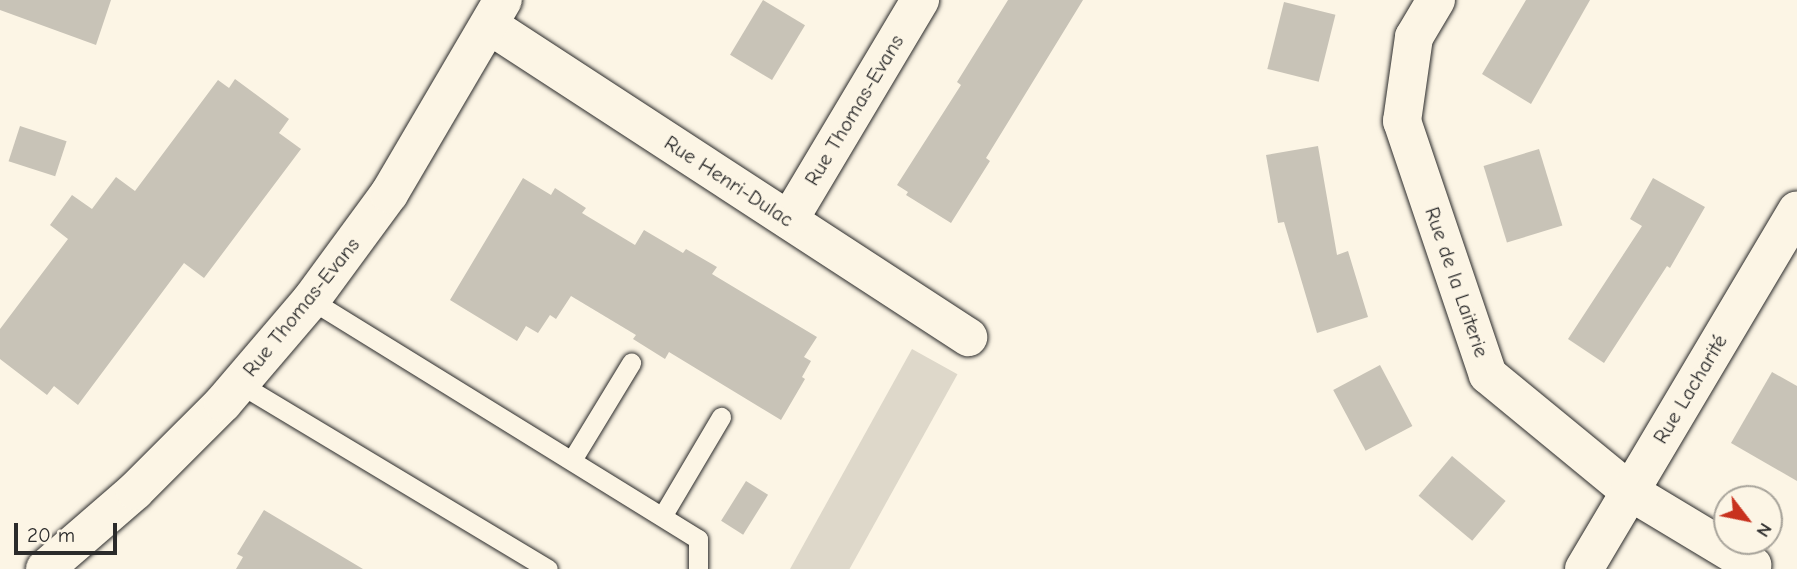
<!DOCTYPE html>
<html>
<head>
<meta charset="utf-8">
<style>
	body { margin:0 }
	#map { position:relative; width:1797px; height:569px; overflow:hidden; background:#fcf5e5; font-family:"Comic Neue",sans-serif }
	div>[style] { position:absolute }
	.green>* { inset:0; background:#ded8ca; transform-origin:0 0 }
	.building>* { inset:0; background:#c8c3b7; transform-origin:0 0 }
	.roads { filter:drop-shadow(0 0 2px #2b2b2b) drop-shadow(0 0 2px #2b2b2b) }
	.service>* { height:19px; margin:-9.5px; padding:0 9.5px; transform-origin:9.5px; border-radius:9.5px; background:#fcf5e5 }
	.minor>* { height:38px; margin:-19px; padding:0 19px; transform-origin:19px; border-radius:19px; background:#fcf5e5 }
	span { translate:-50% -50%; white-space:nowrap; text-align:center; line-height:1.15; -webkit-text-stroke:7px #fcf5e5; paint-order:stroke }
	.street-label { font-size:21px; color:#2b2b2b }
	.north { position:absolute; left:1713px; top:485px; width:70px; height:70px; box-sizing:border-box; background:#fcf5e5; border:2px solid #a8a49b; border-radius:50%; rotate:122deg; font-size:19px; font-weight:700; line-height:28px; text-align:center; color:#2b2b2b }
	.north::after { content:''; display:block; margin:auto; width:24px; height:32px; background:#c8321e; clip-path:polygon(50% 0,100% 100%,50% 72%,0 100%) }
	.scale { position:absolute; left:14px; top:523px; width:103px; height:32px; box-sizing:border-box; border:4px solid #2b2b2b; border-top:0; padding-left:9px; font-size:21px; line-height:24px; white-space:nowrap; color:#2b2b2b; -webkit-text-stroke:5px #fcf5e5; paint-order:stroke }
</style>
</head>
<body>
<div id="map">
	<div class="green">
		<i style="left:912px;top:349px;width:52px;height:255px;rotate:29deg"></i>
	</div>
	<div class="building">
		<i style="clip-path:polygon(0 0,111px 0,96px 45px,0 10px)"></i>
		<i style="left:763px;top:0;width:49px;height:64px;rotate:31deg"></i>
		<i style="clip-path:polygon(1008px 0,1083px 0,986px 158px,990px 161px,951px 223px,906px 195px,908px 192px,897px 185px,961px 85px,957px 82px)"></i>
		<i style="clip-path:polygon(1526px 0,1590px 0,1531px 104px,1482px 74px)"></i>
		<i style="left:1284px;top:2px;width:53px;height:69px;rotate:14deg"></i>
		<i style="clip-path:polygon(235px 79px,289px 119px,279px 133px,301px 149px,204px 278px,184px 263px,78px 405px,54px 386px,47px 395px,0 359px,0 329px,68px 239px,50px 225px,72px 195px,92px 209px,116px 177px,135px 191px,218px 80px,229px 88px)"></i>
		<i style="left:20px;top:126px;width:49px;height:37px;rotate:18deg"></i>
		<i style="clip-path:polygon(1318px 146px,1337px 255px,1348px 251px,1368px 317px,1317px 333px,1284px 222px,1278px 223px,1266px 155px)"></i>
		<i style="left:1539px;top:149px;width:80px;height:58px;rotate:73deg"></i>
		<i style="clip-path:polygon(523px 178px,551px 195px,555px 188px,586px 208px,582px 213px,635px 245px,644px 230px,683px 253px,686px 249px,717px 267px,712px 274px,817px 337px,804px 357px,811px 361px,802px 377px,805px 379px,781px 420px,669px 352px,665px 359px,633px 339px,636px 335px,571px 296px,556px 319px,550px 315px,538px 333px,526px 326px,517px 341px,450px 300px)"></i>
		<i style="clip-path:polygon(1653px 178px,1705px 207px,1670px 268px,1667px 266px,1604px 363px,1568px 339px,1642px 226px,1630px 219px)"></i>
		<i style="left:1380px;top:365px;width:69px;height:53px;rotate:62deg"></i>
		<i style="clip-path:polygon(1772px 372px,1797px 386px,1797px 481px,1731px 443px)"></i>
		<i style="left:1452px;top:456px;width:70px;height:52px;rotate:40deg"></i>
		<i style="left:746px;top:481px;width:26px;height:47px;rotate:32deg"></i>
		<i style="clip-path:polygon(264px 510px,363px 569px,236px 569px,243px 557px,237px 554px)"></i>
	</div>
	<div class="roads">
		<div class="service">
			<i style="left:311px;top:300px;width:455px;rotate:31.7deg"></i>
			<i style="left:698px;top:539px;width:30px;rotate:90deg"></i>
			<i style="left:240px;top:384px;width:359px;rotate:31deg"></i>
			<i style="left:572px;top:460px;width:114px;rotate:-58.7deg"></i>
			<i style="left:663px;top:515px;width:114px;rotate:-59.4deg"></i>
		</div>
		<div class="minor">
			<i style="left:1436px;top:0;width:43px;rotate:120.7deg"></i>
			<i style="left:1414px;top:37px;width:85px;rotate:98.1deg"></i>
			<i style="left:1402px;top:121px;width:268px;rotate:71.3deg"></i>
			<i style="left:1488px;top:375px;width:183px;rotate:39.4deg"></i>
			<i style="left:1629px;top:491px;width:144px;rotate:31deg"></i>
			<i style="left:489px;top:25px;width:572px;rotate:33.08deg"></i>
			<i style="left:789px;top:220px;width:256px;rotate:-59.2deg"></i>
			<i style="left:45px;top:569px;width:119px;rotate:-40.9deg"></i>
			<i style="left:135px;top:491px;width:124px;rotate:-45deg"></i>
			<i style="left:223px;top:403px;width:135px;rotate:-49.5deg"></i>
			<i style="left:311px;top:300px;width:132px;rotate:-53.7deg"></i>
			<i style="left:389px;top:194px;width:225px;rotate:-59.6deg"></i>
			<i style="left:1584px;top:569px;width:417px;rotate:-59.3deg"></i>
		</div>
	</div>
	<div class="street-label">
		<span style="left:854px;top:110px;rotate:-59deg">Rue Thomas-Evans</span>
		<span style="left:729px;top:181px;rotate:33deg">Rue Henri-Dulac</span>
		<span style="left:1457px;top:282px;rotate:71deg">Rue de la Laiterie</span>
		<span style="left:301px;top:307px;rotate:-51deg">Rue Thomas-Evans</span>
		<span style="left:1690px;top:389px;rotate:-59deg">Rue Lacharité</span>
	</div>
	<div class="north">N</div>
	<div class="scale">20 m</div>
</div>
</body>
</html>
